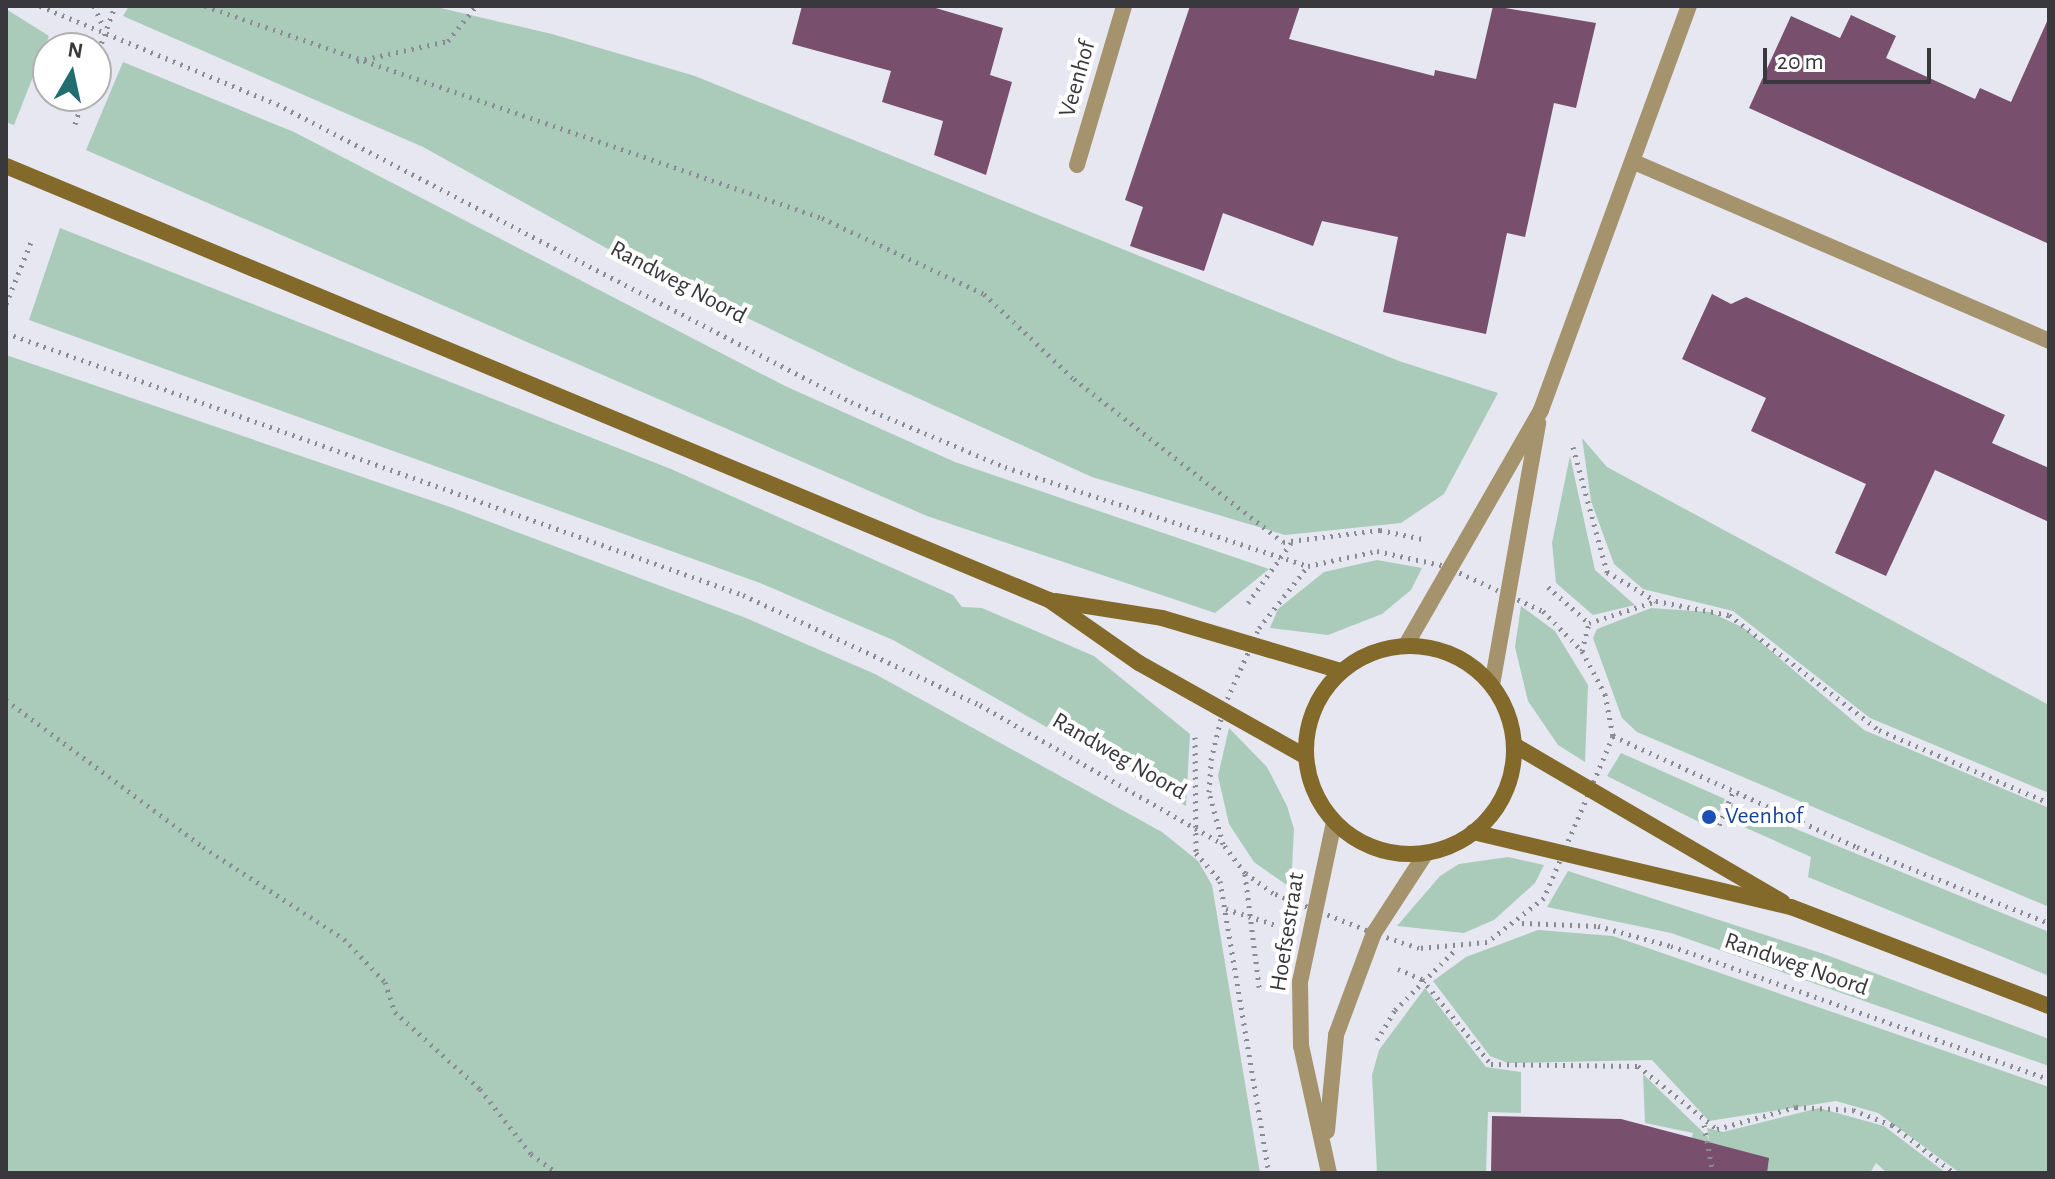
<!DOCTYPE html>
<html>
<head>
<meta charset="utf-8">
<style>
	body { margin:0 }
	#map { position:relative; width:2055px; height:1179px; overflow:hidden; background:#e6e7f1; font-family:"Alegreya Sans",sans-serif }
	div>[style] { position:absolute }
	.green>* { inset:0; background:#aacbba }
	.building>* { inset:0; background:#78506e }
	.path>* { height:5px; margin-top:-2.5px; transform-origin:0; background:repeating-linear-gradient(90deg,#8a8b92 0 2px,transparent 0 8px) }
	.minor>* { height:16px; margin:-8px; padding:0 8px; transform-origin:8px; border-radius:8px; background:#a4936c }
	.tertiary>* { height:16px; margin:-8px; padding:0 8px; transform-origin:8px; border-radius:8px; background:#a4936c }
	.secondary>* { height:16px; margin:-8px; padding:0 8px; transform-origin:8px; border-radius:8px; background:#83692a }
	.secondary>.ring { margin:-8px; padding:0; box-sizing:content-box; background:none; border:16px solid #83692a; border-radius:50% }
	.dots>* { width:22px; height:22px; translate:-50% -50%; box-sizing:border-box; border:4px solid #fff; border-radius:50% }
	span { translate:-50% -50%; white-space:nowrap; text-align:center; line-height:1.15; -webkit-text-stroke:8px #fff; paint-order:stroke }
	.street-label { font-size:24px; color:#39393d }
	.transit-label { font-size:24px; color:#164399 }
	.left { translate:0 -50%; text-align:left }
	.frame { position:absolute; inset:0; border:8px solid #39393d; pointer-events:none }
	.north { position:absolute; left:32px; top:32px; width:80px; height:80px; box-sizing:border-box; background:#fff; border:2px solid #b0b0b1; border-radius:50%; rotate:9deg; font-size:22px; font-weight:700; line-height:32px; text-align:center; color:#39393d }
	.north::after { content:''; display:block; margin:auto; width:28px; height:36px; background:#216d70; clip-path:polygon(50% 0,100% 100%,50% 72%,0 100%) }
	.scale { position:absolute; left:1763px; top:48px; width:168px; height:36px; box-sizing:border-box; border:4px solid #39393d; border-top:0; padding-left:10px; font-size:24px; line-height:28px; white-space:nowrap; color:#39393d; -webkit-text-stroke:6px #fff; paint-order:stroke }
</style>
</head>
<body>
<div id="map">
	<div class="green">
		<i style="clip-path:polygon(129px 6px,432px 6px,552px 34px,695px 76px,1399px 361px,1498px 393px,1444px 494px,1401px 523px,1285px 535px,1092px 477px,858px 371px,637px 265px,423px 147px,123px 16px)"></i>
		<i style="clip-path:polygon(6px 9px,49px 36px,14px 125px,6px 122px)"></i>
		<i style="clip-path:polygon(123px 62px,294px 132px,785px 386px,955px 462px,1269px 569px,1215px 613px,927px 516px,86px 150px)"></i>
		<i style="clip-path:polygon(60px 228px,671px 469px,953px 595px,962px 607px,982px 608px,1094px 656px,1190px 734px,1186px 806px,893px 640px,760px 583px,29px 320px)"></i>
		<i style="clip-path:polygon(6px 355px,453px 508px,746px 618px,875px 674px,1162px 832px,1198px 861px,1212px 885px,1260px 1173px,6px 1173px)"></i>
		<i style="clip-path:polygon(1582px 438px,1607px 467px,2049px 705px,2049px 793px,1870px 718px,1733px 611px,1643px 589px,1614px 564px,1591px 501px)"></i>
		<i style="clip-path:polygon(1570px 456px,1595px 570px,1635px 605px,1593px 615px,1556px 583px,1552px 543px)"></i>
		<i style="clip-path:polygon(1377px 560px,1422px 568px,1411px 590px,1382px 614px,1328px 635px,1270px 628px,1278px 609px,1324px 572px)"></i>
		<i style="clip-path:polygon(1521px 606px,1555px 631px,1588px 685px,1585px 762px,1558px 745px,1528px 701px,1515px 647px)"></i>
		<i style="clip-path:polygon(1651px 608px,1710px 612px,1744px 628px,1864px 730px,2049px 808px,2049px 907px,1637px 732px,1622px 718px,1593px 638px,1597px 629px)"></i>
		<i style="clip-path:polygon(1229px 728px,1267px 767px,1287px 806px,1294px 829px,1291px 888px,1254px 862px,1229px 824px,1218px 776px)"></i>
		<i style="clip-path:polygon(1621px 753px,1725px 799px,1711px 828px,1607px 776px)"></i>
		<i style="clip-path:polygon(1732px 803px,2049px 932px,2049px 976px,1808px 877px,1811px 857px,1724px 818px)"></i>
		<i style="clip-path:polygon(1508px 857px,1544px 865px,1535px 883px,1494px 920px,1464px 933px,1397px 926px,1440px 876px,1459px 864px)"></i>
		<i style="clip-path:polygon(1568px 871px,1824px 954px,2049px 1039px,2049px 1066px,1671px 933px,1547px 907px)"></i>
		<i style="clip-path:polygon(1538px 930px,1613px 936px,2049px 1087px,2049px 1173px,1960px 1173px,1878px 1113px,1836px 1101px,1709px 1121px,1652px 1060px,1508px 1063px,1490px 1056px,1433px 981px,1466px 957px)"></i>
		<i style="clip-path:polygon(1425px 988px,1486px 1067px,1521px 1072px,1521px 1113px,1488px 1112px,1486px 1173px,1377px 1173px,1372px 1075px,1379px 1050px)"></i>
		<i style="clip-path:polygon(1643px 1074px,1708px 1137px,1710px 1146px,1684px 1173px,1693px 1133px,1645px 1123px)"></i>
		<i style="clip-path:polygon(1819px 1108px,1884px 1126px,1946px 1173px,1887px 1173px,1876px 1163px,1870px 1173px,1715px 1173px,1707px 1128px,1723px 1132px)"></i>
	</div>
	<div class="building">
		<i style="clip-path:polygon(802px 6px,929px 6px,1003px 28px,990px 75px,1012px 82px,986px 175px,934px 155px,943px 121px,882px 102px,891px 71px,792px 44px)"></i>
		<i style="clip-path:polygon(1190px 6px,1300px 6px,1289px 39px,1434px 76px,1435px 70px,1476px 79px,1493px 6px,1596px 23px,1576px 108px,1554px 103px,1525px 237px,1507px 233px,1486px 334px,1383px 312px,1398px 237px,1322px 221px,1313px 246px,1223px 213px,1204px 271px,1130px 246px,1143px 207px,1125px 200px)"></i>
		<i style="clip-path:polygon(1851px 15px,1896px 36px,1886px 58px,1975px 99px,1980px 88px,2011px 102px,2049px 17px,2049px 244px,1749px 108px,1791px 16px,1840px 38px)"></i>
		<i style="clip-path:polygon(1712px 294px,1731px 304px,1746px 297px,2005px 415px,1992px 443px,2049px 468px,2049px 522px,1935px 470px,1886px 576px,1835px 553px,1866px 484px,1751px 431px,1766px 398px,1682px 359px)"></i>
		<i style="clip-path:polygon(1492px 1116px,1621px 1119px,1769px 1158px,1767px 1173px,1491px 1173px)"></i>
	</div>
	<div class="path">
		<i style="left:40px;top:6px;width:256px;rotate:22.5deg"></i>
		<i style="left:277px;top:104px;width:647px;rotate:27.44deg"></i>
		<i style="left:851px;top:402px;width:167px;rotate:22.9deg"></i>
		<i style="left:1005px;top:467px;width:319px;rotate:18.1deg"></i>
		<i style="left:94px;top:6px;width:24px;rotate:66deg"></i>
		<i style="left:205px;top:6px;width:652px;rotate:18.96deg"></i>
		<i style="left:822px;top:218px;width:179px;rotate:25.1deg"></i>
		<i style="left:984px;top:294px;width:124px;rotate:43.4deg"></i>
		<i style="left:1074px;top:379px;width:265px;rotate:38deg"></i>
		<i style="left:1283px;top:542px;width:98px;rotate:-7.1deg"></i>
		<i style="left:1380px;top:530px;width:44px;rotate:11.8deg"></i>
		<i style="left:96px;top:58px;width:55px;rotate:-69.9deg"></i>
		<i style="left:357px;top:61px;width:93px;rotate:-12.4deg"></i>
		<i style="left:448px;top:41px;width:45px;rotate:-51.3deg"></i>
		<i style="left:75px;top:124px;width:29px;rotate:-72deg"></i>
		<i style="left:6px;top:304px;width:67px;rotate:-68deg"></i>
		<i style="left:6px;top:333px;width:782px;rotate:19.57deg"></i>
		<i style="left:743px;top:595px;width:261px;rotate:24.9deg"></i>
		<i style="left:980px;top:705px;width:280px;rotate:29.8deg"></i>
		<i style="left:1573px;top:447px;width:130px;rotate:74.8deg"></i>
		<i style="left:1607px;top:572px;width:57px;rotate:30.6deg"></i>
		<i style="left:1656px;top:601px;width:74px;rotate:10.9deg"></i>
		<i style="left:1729px;top:615px;width:189px;rotate:37.5deg"></i>
		<i style="left:1879px;top:730px;width:185px;rotate:23.2deg"></i>
		<i style="left:1377px;top:551px;width:70px;rotate:12.4deg"></i>
		<i style="left:1445px;top:566px;width:108px;rotate:24.7deg"></i>
		<i style="left:1543px;top:611px;width:56px;rotate:45.7deg"></i>
		<i style="left:1582px;top:651px;width:49px;rotate:61.9deg"></i>
		<i style="left:1605px;top:694px;width:43px;rotate:79.2deg"></i>
		<i style="left:1613px;top:736px;width:176px;rotate:113.1deg"></i>
		<i style="left:1544px;top:898px;width:72px;rotate:142.3deg"></i>
		<i style="left:1487px;top:942px;width:68px;rotate:175deg"></i>
		<i style="left:1419px;top:948px;width:47px;rotate:-161.6deg"></i>
		<i style="left:1374px;top:933px;width:109px;rotate:-158.4deg"></i>
		<i style="left:1273px;top:893px;width:34px;rotate:-144deg"></i>
		<i style="left:1245px;top:873px;width:36px;rotate:-127deg"></i>
		<i style="left:1223px;top:844px;width:54px;rotate:-105.1deg"></i>
		<i style="left:1209px;top:792px;width:32px;rotate:-86deg"></i>
		<i style="left:1211px;top:760px;width:56px;rotate:-76.5deg"></i>
		<i style="left:1224px;top:706px;width:85px;rotate:-65.8deg"></i>
		<i style="left:1259px;top:628px;width:79px;rotate:-51.7deg"></i>
		<i style="left:1308px;top:566px;width:71px;rotate:-12.3deg"></i>
		<i style="left:1548px;top:587px;width:55px;rotate:41.3deg"></i>
		<i style="left:1248px;top:603px;width:74px;rotate:-54.4deg"></i>
		<i style="left:1589px;top:623px;width:71px;rotate:-18.2deg"></i>
		<i style="left:1582px;top:651px;width:29px;rotate:-76deg"></i>
		<i style="left:6px;top:700px;width:246px;rotate:36.7deg"></i>
		<i style="left:203px;top:847px;width:168px;rotate:33.1deg"></i>
		<i style="left:344px;top:939px;width:59px;rotate:46.4deg"></i>
		<i style="left:385px;top:982px;width:32px;rotate:72deg"></i>
		<i style="left:395px;top:1012px;width:115px;rotate:42.2deg"></i>
		<i style="left:480px;top:1089px;width:83px;rotate:51.9deg"></i>
		<i style="left:531px;top:1154px;width:32px;rotate:36deg"></i>
		<i style="left:1613px;top:736px;width:268px;rotate:24.5deg"></i>
		<i style="left:1857px;top:847px;width:206px;rotate:21.6deg"></i>
		<i style="left:1195px;top:737px;width:116px;rotate:89.5deg"></i>
		<i style="left:1196px;top:853px;width:37px;rotate:49deg"></i>
		<i style="left:1220px;top:881px;width:296px;rotate:80.5deg"></i>
		<i style="left:1719px;top:825px;width:36px;rotate:-67deg"></i>
		<i style="left:1245px;top:874px;width:114px;rotate:82.9deg"></i>
		<i style="left:1226px;top:909px;width:52px;rotate:17.7deg"></i>
		<i style="left:1522px;top:923px;width:76px;rotate:2.3deg"></i>
		<i style="left:1598px;top:926px;width:76px;rotate:15.3deg"></i>
		<i style="left:1671px;top:946px;width:401px;rotate:19.4deg"></i>
		<i style="left:1398px;top:969px;width:26px;rotate:23deg"></i>
		<i style="left:1422px;top:979px;width:109px;rotate:50.9deg"></i>
		<i style="left:1491px;top:1064px;width:147px;rotate:0.8deg"></i>
		<i style="left:1638px;top:1066px;width:101px;rotate:38.6deg"></i>
		<i style="left:1717px;top:1129px;width:82px;rotate:-15.6deg"></i>
		<i style="left:1796px;top:1107px;width:57px;rotate:3deg"></i>
		<i style="left:1853px;top:1110px;width:42px;rotate:21deg"></i>
		<i style="left:1892px;top:1125px;width:78px;rotate:37.7deg"></i>
		<i style="left:1377px;top:1040px;width:35px;rotate:-59deg"></i>
		<i style="left:1395px;top:1010px;width:86px;rotate:-45deg"></i>
		<i style="left:1704px;top:1125px;width:49px;rotate:79.4deg"></i>
	</div>
	<div class="minor">
		<i style="left:1634px;top:162px;width:452px;rotate:23.3deg"></i>
		<i style="left:1077px;top:165px;width:166px;rotate:-73.5deg"></i>
		<i style="left:1406px;top:645px;width:271px;rotate:-60.1deg"></i>
		<i style="left:1541px;top:410px;width:430px;rotate:-69.9deg"></i>
		<i style="left:1492px;top:685px;width:266px;rotate:-80deg"></i>
	</div>
	<div class="tertiary">
		<i style="left:1327px;top:1131px;width:96px;rotate:-84.6deg"></i>
		<i style="left:1336px;top:1035px;width:109px;rotate:-69.6deg"></i>
		<i style="left:1374px;top:933px;width:95px;rotate:-57deg"></i>
		<i style="left:1329px;top:1173px;width:130px;rotate:-102.4deg"></i>
		<i style="left:1301px;top:1046px;width:64px;rotate:-90.9deg"></i>
		<i style="left:1300px;top:982px;width:164px;rotate:-78deg"></i>
	</div>
	<div class="secondary">
		<i style="left:6px;top:166px;width:1130px;rotate:22.59deg"></i>
		<i style="left:1049px;top:600px;width:110px;rotate:35deg"></i>
		<i style="left:1139px;top:663px;width:190px;rotate:29.3deg"></i>
		<i style="left:1055px;top:601px;width:108px;rotate:9deg"></i>
		<i style="left:1162px;top:618px;width:187px;rotate:16.5deg"></i>
		<i class="ring" style="left:1306px;top:646px;width:192px;height:192px"></i>
		<i style="left:1514px;top:745px;width:311px;rotate:30.3deg"></i>
		<i style="left:1473px;top:832px;width:327px;rotate:13.3deg"></i>
		<i style="left:1791px;top:907px;width:276px;rotate:21deg"></i>
	</div>
	<div class="dots">
		<i style="left:1709px;top:817px;background:#1a4fb4"></i>
	</div>
	<div class="street-label">
		<span style="left:1078px;top:79px;rotate:-74deg">Veenhof</span>
		<span style="left:678px;top:283px;rotate:28deg">Randweg Noord</span>
		<span style="left:1119px;top:757px;rotate:30deg">Randweg Noord</span>
		<span style="left:1288px;top:932px;rotate:-81deg">Hoefsestraat</span>
		<span style="left:1796px;top:965px;rotate:19deg">Randweg Noord</span>
	</div>
	<div class="transit-label">
		<span class="left" style="left:1725px;top:817px">Veenhof</span>
	</div>
	<div class="frame"></div>
	<div class="north">N</div>
	<div class="scale">20 m</div>
</div>
</body>
</html>
